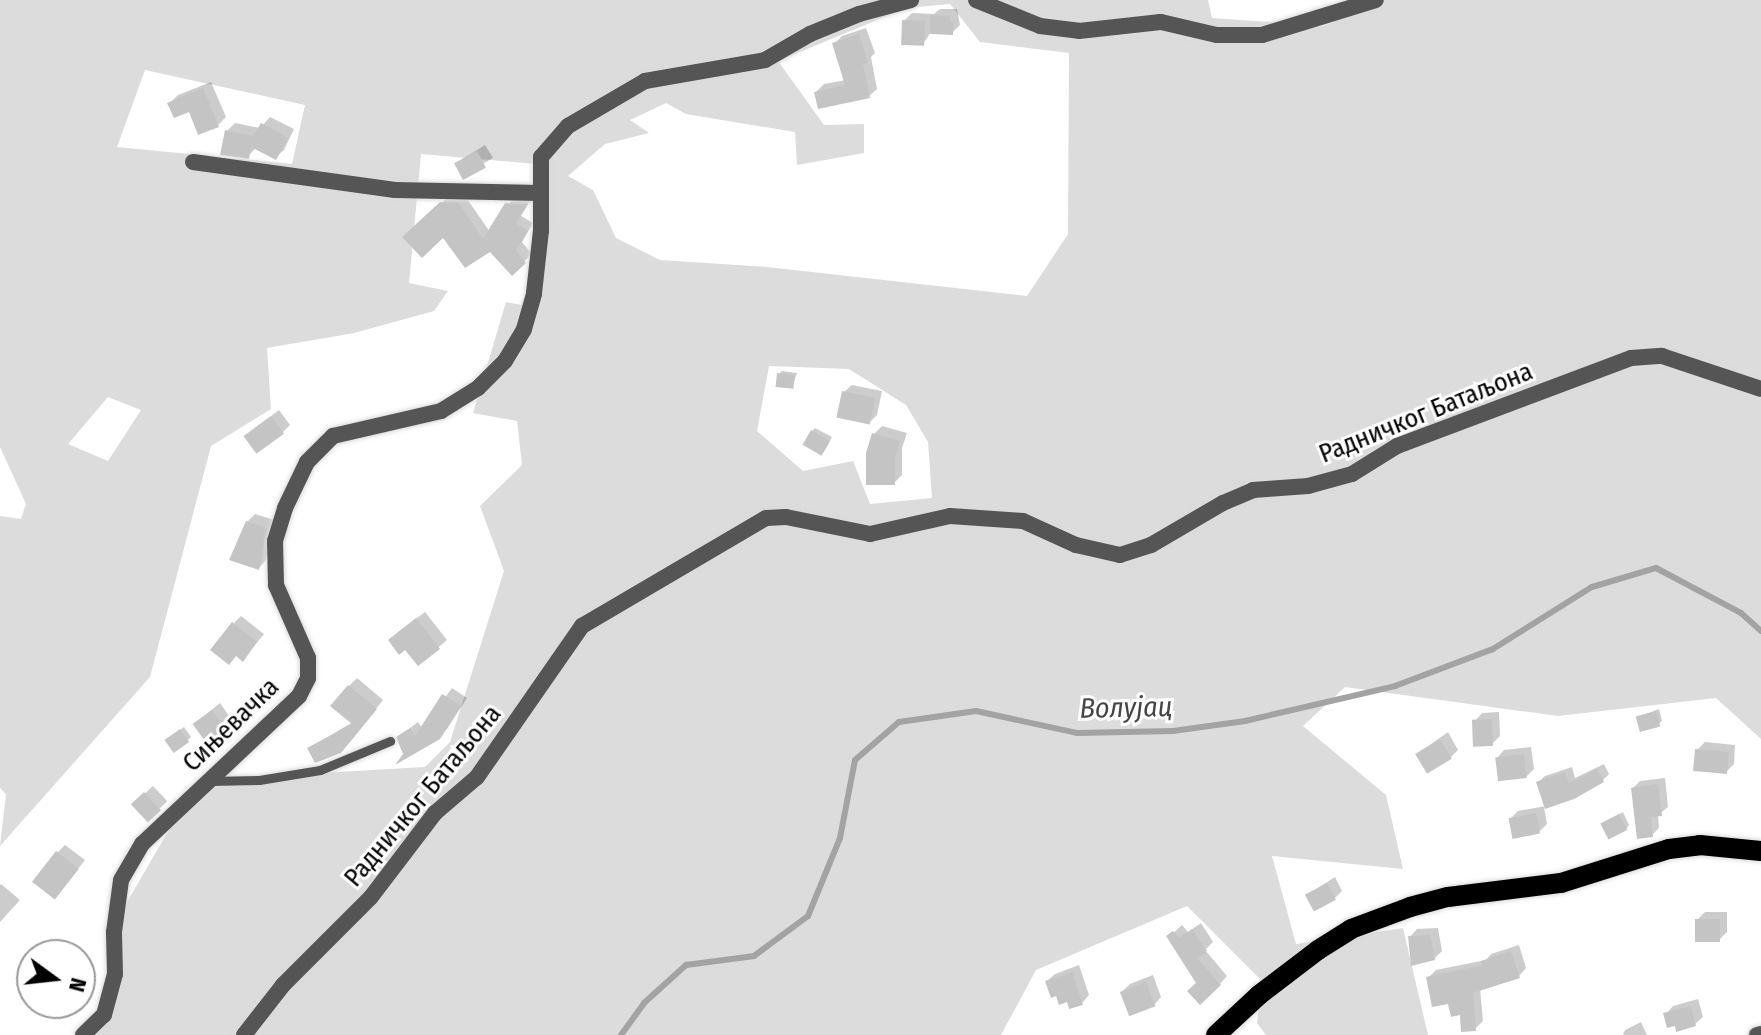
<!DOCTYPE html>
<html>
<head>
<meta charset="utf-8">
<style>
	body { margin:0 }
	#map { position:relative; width:1761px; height:1035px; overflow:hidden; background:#fff; font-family:"Fira Sans Condensed",sans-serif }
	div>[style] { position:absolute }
	.green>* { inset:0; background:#dcdcdc }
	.shadow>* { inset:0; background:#0003; transform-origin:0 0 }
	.stream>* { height:6px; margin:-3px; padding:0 3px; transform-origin:3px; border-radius:3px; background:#a3a3a3 }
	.building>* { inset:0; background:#c4c4c4; transform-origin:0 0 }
	.roads { filter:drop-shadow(0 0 2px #dbdbdb) drop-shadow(0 0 2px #dbdbdb) }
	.service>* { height:9px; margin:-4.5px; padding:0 4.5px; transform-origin:4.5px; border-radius:4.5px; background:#555 }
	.minor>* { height:16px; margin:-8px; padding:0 8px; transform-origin:8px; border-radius:8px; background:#555 }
	.primary>* { height:20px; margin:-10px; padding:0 10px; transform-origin:10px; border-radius:10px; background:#000 }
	span { translate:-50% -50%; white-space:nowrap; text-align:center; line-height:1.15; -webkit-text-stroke:6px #fff; paint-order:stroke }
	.street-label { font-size:26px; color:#000 }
	.water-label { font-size:28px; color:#444; font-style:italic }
	.north { position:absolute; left:16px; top:939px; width:80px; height:80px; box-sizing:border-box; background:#fff; border:2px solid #999; border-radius:50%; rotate:105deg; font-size:22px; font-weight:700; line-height:32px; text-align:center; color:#000 }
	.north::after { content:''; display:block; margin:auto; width:28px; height:36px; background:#000; clip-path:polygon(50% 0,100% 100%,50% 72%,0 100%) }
</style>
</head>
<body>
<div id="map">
	<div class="green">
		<i style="clip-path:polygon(evenodd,0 0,1208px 0,1212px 18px,1324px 26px,1385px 0,1761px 0,1761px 739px,1716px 698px,1558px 716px,1345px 687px,1303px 726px,1386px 795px,1403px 869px,1272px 856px,1296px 944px,1403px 928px,1428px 1035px,1266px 1035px,1257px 1023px,1261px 980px,1187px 906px,1036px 970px,1001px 1035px,91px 1035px,107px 971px,108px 915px,127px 902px,198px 780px,425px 767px,450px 742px,504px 571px,480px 506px,522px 465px,517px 421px,473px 413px,506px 302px,538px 308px,549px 165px,421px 154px,409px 283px,448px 291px,434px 311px,354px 333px,267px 348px,271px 409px,211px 446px,150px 677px,0 846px,6px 794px,0 788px,0 516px,21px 519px,26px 504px,0 447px,0 0,950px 4px,980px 42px,1069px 53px,1068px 234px,1027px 296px,767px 267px,660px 260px,616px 238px,593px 190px,568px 176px,605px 144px,649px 133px,630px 120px,666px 103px,686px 114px,795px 132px,797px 165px,864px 153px,864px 124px,824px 125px,778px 61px,906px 8px,950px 4px,0 0,145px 70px,305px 105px,292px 164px,117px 147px,145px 70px,0 0,769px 366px,849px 369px,906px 405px,928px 442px,932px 498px,870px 504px,853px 461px,803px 471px,757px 431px,769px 366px,0 0,108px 397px,141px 410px,108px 461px,68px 444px,108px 397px)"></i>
	</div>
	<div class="shadow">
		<i style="clip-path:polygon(940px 9px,957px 9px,960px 25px,952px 33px,931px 32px,923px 44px,904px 21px,912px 13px,934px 14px)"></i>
		<i style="clip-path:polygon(866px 28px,875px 53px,871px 57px,877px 89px,869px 96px,816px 92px,824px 84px,846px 80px,834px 44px,842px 36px)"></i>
		<i style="clip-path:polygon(211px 82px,226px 117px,218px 125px,190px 109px,170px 103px,178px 95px)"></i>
		<i style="clip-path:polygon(270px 117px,294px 129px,284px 150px,276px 157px,257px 147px,248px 156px,227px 131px,235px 123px,260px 128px)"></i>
		<i style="left:485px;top:145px;width:15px;height:35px;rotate:58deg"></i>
		<i style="clip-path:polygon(449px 196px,465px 196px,490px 232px,514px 197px,532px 198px,521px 216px,533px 223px,522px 242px,532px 254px,512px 273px,491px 249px,443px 235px,405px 237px)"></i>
		<i style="clip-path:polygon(782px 371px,797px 373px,792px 387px,779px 374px)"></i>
		<i style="clip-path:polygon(852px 385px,882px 391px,877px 415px,869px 423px,844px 392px)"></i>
		<i style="clip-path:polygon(279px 410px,290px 425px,282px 433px,254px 429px)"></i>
		<i style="clip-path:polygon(882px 426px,907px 433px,902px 448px,902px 475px,894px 483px,874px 434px)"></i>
		<i style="clip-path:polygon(815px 428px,832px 437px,825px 450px,812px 431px)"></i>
		<i style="clip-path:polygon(255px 514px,274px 520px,266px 560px,259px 568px,247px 522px)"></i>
		<i style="clip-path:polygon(425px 612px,447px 640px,419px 664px,398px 632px)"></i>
		<i style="clip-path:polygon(241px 616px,264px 634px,250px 651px,233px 624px)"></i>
		<i style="clip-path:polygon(357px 678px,383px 700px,349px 743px,309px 748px,353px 722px,349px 686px)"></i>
		<i style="clip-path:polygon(452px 688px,467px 698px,447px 729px,438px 737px,405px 754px,398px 737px,418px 722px,422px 728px)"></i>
		<i style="clip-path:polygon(220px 703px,237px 727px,229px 734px,194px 724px)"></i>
		<i style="clip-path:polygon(1659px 709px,1662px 721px,1659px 724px,1638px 717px)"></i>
		<i style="clip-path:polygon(1499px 712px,1500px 736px,1492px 744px,1475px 721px,1482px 713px)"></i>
		<i style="clip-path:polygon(184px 727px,191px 737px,188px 740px,171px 737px)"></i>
		<i style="clip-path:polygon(1448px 732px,1458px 750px,1450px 758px,1417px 754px)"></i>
		<i style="clip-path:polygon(1705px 742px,1735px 745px,1734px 764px,1726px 772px,1697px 750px)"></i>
		<i style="clip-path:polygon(1531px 747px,1534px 769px,1526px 777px,1497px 758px,1504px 750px)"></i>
		<i style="clip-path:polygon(1604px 764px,1609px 774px,1602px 781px,1573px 797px,1544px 807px,1547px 824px,1539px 832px,1510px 819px,1518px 811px,1546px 806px,1538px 782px,1545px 776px,1572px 767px,1575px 778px)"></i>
		<i style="clip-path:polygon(1665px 778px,1668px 807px,1658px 815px,1659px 828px,1652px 835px,1633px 788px,1640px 781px)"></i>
		<i style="left:153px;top:786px;width:21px;height:26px;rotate:47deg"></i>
		<i style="clip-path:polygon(1623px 812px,1629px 825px,1626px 829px,1603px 824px)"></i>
		<i style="clip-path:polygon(65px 845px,85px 860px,56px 897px,57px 853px)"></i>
		<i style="clip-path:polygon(1335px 877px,1342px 891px,1335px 898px,1307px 895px)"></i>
		<i style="clip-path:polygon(1px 884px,20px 900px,0 922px,0 885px)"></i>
		<i style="clip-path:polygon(1705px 912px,1727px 912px,1727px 932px,1719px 940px,1697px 920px)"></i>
		<i style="clip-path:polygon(1201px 923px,1213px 942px,1205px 950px,1227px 976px,1220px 984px,1169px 937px,1182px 925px,1188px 932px)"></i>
		<i style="clip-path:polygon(1438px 928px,1442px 951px,1434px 959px,1410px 937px,1417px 929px)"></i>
		<i style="clip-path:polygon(1519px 945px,1526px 968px,1519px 976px,1480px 988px,1483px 1021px,1475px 1029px,1428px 978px,1436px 970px,1486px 960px,1491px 954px)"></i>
		<i style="clip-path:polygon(1079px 965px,1089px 995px,1082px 1003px,1068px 1000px,1047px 981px,1055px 974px)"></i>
		<i style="clip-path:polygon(1153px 975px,1161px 997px,1154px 1005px,1122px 992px,1130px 984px)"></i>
		<i style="clip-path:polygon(1698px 999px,1703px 1017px,1695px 1024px,1676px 1023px,1666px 1014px,1673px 1006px)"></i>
		<i style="clip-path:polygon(1641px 1022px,1647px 1035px,1623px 1035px,1625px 1030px)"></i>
	</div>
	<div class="stream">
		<i style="left:621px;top:1035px;width:39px;rotate:-54deg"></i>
		<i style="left:644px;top:1003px;width:57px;rotate:-42.1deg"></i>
		<i style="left:686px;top:965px;width:69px;rotate:-7.5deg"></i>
		<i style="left:754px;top:956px;width:67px;rotate:-36.5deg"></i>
		<i style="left:808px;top:916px;width:84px;rotate:-67.7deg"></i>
		<i style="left:840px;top:838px;width:79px;rotate:-79.1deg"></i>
		<i style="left:855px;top:760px;width:58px;rotate:-40.8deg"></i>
		<i style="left:899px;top:722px;width:78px;rotate:-8.1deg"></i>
		<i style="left:976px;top:711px;width:103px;rotate:12.3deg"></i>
		<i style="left:1077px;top:733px;width:96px;rotate:-1.2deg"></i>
		<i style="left:1173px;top:731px;width:73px;rotate:-7.9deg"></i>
		<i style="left:1245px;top:721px;width:154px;rotate:-13.1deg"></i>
		<i style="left:1395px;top:686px;width:105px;rotate:-20.7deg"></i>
		<i style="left:1493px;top:649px;width:117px;rotate:-32.1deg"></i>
		<i style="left:1592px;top:587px;width:67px;rotate:-16.5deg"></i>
		<i style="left:1656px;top:568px;width:96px;rotate:27.9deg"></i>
		<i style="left:1741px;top:613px;width:27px;rotate:42deg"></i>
	</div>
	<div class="building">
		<i style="clip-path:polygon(930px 15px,950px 16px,950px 21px,953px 21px,953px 35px,930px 34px)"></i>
		<i style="left:902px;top:20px;width:23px;height:25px;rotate:2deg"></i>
		<i style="clip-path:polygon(859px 34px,868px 63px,863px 64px,870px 98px,818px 109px,814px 92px,845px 85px,832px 43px)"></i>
		<i style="clip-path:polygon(203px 88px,219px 127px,198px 135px,189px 112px,174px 118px,167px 103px)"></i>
		<i style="clip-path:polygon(261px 123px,288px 138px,276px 160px,251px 147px,249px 159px,220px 155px,225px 130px,253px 136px)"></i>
		<i style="left:477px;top:151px;width:19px;height:26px;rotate:62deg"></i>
		<i style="clip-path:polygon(440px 202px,458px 202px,483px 239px,505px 203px,527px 204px,516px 223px,528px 231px,516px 250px,526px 263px,512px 276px,490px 252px,465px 268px,443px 238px,422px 258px,402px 237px)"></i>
		<i style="left:777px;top:373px;width:18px;height:14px;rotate:6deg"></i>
		<i style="left:842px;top:391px;width:34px;height:27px;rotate:12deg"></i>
		<i style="left:271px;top:416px;width:22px;height:34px;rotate:54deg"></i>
		<i style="left:811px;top:430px;width:22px;height:17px;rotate:30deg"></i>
		<i style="clip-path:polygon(872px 433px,900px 441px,895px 458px,895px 485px,866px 485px,866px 453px)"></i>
		<i style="clip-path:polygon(246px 521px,267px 528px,259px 570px,229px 560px)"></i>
		<i style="clip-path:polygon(416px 618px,440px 649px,418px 666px,405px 650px,399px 655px,388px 640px)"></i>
		<i style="clip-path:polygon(232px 622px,257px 642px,243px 662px,236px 656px,229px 665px,210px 650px)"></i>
		<i style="clip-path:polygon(348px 685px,377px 709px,341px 753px,315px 763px,307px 748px,352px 724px,330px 706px)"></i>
		<i style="clip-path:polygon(442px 694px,461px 706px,440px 739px,395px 765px,403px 754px,396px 737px,410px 728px,415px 736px)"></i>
		<i style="left:212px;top:710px;width:32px;height:24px;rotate:54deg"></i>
		<i style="left:1656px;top:711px;width:16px;height:21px;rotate:75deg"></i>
		<i style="left:1492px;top:719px;width:27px;height:20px;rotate:88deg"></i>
		<i style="left:180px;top:729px;width:16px;height:19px;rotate:55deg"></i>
		<i style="left:1440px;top:739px;width:23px;height:29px;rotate:59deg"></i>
		<i style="left:1695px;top:749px;width:34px;height:22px;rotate:5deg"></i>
		<i style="left:1524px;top:754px;width:24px;height:29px;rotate:83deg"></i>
		<i style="clip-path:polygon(1597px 769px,1604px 782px,1574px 799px,1545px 809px,1536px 782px,1565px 772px,1569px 783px)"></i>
		<i style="clip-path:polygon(1658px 784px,1662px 816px,1651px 817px,1653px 837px,1637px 839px,1631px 788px)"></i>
		<i style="left:144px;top:792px;width:25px;height:18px;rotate:47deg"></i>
		<i style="left:1536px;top:813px;width:21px;height:28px;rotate:79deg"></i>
		<i style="left:1619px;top:814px;width:18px;height:21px;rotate:63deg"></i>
		<i style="left:56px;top:851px;width:29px;height:39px;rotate:38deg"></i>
		<i style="left:1327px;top:883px;width:19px;height:25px;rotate:62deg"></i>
		<i style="left:1695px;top:919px;width:25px;height:23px"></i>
		<i style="clip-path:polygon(1192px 929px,1207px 951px,1197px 958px,1221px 985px,1200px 1005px,1187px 991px,1196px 983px,1166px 936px,1173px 931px,1179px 938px)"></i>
		<i style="clip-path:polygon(1430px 935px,1435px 960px,1411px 966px,1408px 936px)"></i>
		<i style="clip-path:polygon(1511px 951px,1520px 978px,1473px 993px,1476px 1031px,1461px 1032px,1460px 1015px,1451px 1017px,1448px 1004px,1432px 1007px,1426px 977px,1483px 965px,1481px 961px)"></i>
		<i style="clip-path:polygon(1072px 972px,1083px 1005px,1069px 1009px,1067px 1002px,1059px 1005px,1056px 996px,1051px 998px,1045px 981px)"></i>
		<i style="left:1146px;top:982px;width:26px;height:28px;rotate:69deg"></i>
		<i style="clip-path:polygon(1691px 1006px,1696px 1026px,1676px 1032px,1675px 1026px,1667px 1028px,1663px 1013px)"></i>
	</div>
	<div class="roads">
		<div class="service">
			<i style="left:209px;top:781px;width:50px;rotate:-1.1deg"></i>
			<i style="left:259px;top:780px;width:62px;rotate:-9.3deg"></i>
			<i style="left:320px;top:770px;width:76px;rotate:-22.5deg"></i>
		</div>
		<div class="minor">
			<i style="left:976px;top:0;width:69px;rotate:22.1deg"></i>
			<i style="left:1040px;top:26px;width:39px;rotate:7deg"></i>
			<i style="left:1079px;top:31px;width:82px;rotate:-6.3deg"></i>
			<i style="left:1161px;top:22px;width:57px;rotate:13.1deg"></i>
			<i style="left:1217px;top:35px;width:45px"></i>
			<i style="left:1262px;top:35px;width:119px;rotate:-17.1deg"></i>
			<i style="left:193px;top:162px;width:204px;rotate:7.9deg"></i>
			<i style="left:395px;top:190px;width:145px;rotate:1.2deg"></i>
			<i style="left:83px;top:1035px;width:29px;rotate:-44deg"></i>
			<i style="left:104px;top:1015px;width:42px;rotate:-75deg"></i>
			<i style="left:115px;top:974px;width:42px;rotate:-91.4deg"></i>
			<i style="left:114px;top:932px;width:52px;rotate:-82.3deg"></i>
			<i style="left:121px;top:880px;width:42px;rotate:-59.7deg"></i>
			<i style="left:142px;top:844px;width:216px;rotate:-43.3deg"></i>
			<i style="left:299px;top:696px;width:20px;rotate:-63deg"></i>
			<i style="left:308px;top:678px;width:20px;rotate:-90deg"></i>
			<i style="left:308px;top:658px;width:80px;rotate:-113.7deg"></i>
			<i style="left:276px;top:585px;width:44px;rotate:-91.3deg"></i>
			<i style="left:275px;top:541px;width:34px;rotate:-73deg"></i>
			<i style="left:285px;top:508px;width:51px;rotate:-64.4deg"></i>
			<i style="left:307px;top:462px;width:37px;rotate:-45deg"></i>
			<i style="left:333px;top:436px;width:111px;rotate:-13deg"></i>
			<i style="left:441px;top:411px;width:44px;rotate:-31.9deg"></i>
			<i style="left:478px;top:388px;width:38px;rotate:-45deg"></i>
			<i style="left:505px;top:361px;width:37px;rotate:-59deg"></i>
			<i style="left:524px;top:329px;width:37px;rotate:-74deg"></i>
			<i style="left:534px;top:293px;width:62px;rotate:-83.6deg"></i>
			<i style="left:541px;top:231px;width:74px;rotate:-90deg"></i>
			<i style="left:541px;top:157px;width:41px;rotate:-48.9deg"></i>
			<i style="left:568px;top:126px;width:89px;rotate:-30.3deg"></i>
			<i style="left:645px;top:81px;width:122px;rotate:-9.9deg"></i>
			<i style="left:765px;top:60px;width:52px;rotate:-30deg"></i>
			<i style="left:810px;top:34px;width:53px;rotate:-22.2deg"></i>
			<i style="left:859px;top:14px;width:54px;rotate:-15.1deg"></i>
			<i style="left:244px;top:1035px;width:63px;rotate:-52deg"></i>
			<i style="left:283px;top:985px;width:124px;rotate:-45deg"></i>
			<i style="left:371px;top:897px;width:106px;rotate:-52.7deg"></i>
			<i style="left:435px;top:813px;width:55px;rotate:-40.6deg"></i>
			<i style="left:477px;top:777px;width:184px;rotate:-55.2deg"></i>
			<i style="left:582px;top:626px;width:213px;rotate:-30.4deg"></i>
			<i style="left:766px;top:518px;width:20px;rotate:-3deg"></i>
			<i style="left:786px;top:517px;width:86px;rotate:11.4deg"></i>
			<i style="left:870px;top:534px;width:82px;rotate:-12.7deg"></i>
			<i style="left:950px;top:516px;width:73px;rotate:3.9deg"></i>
			<i style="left:1023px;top:521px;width:58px;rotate:24.4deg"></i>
			<i style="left:1076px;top:545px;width:45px;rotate:12.8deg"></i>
			<i style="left:1120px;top:555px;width:33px;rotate:-18deg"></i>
			<i style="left:1151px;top:545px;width:83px;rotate:-30.3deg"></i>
			<i style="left:1223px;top:503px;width:33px;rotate:-23deg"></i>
			<i style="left:1253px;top:490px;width:55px;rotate:-4.2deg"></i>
			<i style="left:1308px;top:486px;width:46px;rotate:-15.3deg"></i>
			<i style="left:1352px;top:474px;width:53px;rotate:-31.9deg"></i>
			<i style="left:1397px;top:446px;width:250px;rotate:-20.6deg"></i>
			<i style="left:1631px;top:358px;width:31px;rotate:-4deg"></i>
			<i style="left:1662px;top:356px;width:104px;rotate:18.4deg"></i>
			<i style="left:1757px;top:1035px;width:4px;rotate:-14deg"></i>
		</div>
		<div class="primary">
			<i style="left:1216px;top:1035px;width:59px;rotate:-42.9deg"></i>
			<i style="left:1259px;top:995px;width:74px;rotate:-37.3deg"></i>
			<i style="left:1318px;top:950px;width:39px;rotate:-32deg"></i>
			<i style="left:1351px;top:929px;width:63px;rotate:-20.4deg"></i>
			<i style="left:1410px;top:907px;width:39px;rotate:-15deg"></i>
			<i style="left:1448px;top:897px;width:114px;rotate:-7.1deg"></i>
			<i style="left:1561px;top:883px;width:113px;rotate:-17.5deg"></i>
			<i style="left:1669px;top:849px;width:31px;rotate:-7deg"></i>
			<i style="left:1700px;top:845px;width:61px;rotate:5.6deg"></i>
		</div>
	</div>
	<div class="street-label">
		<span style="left:1426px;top:413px;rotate:-22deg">Радничког Батаљона</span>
		<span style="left:231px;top:725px;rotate:-44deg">Сињевачка</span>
		<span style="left:423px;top:796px;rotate:-50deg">Радничког Батаљона</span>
	</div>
	<div class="water-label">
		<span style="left:1126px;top:708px;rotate:-1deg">Волујац</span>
	</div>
	<div class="north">N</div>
</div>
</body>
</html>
